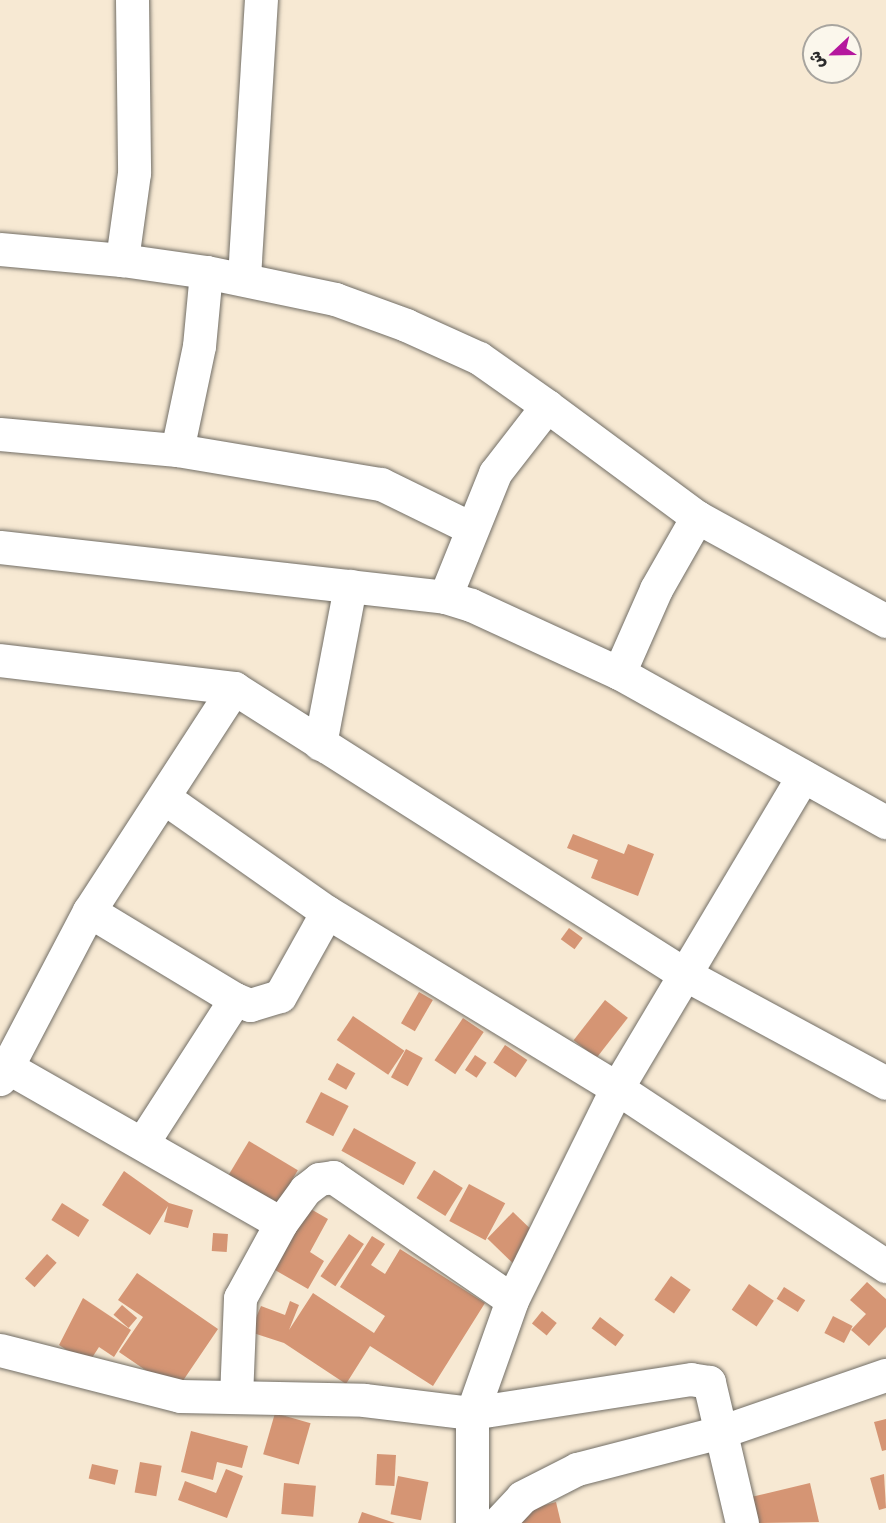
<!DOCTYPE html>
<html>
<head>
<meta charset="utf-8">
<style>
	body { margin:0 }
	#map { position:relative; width:886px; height:1523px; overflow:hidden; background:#f7e9d3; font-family:Itim,"Playpen Sans Arabic",sans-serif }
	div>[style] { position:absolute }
	.building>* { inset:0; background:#d59574; transform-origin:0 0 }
	.roads { filter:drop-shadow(0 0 2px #726e66) drop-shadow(0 0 2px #726e66) }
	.minor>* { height:33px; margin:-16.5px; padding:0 16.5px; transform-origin:16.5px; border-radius:16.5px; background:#fff }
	span { translate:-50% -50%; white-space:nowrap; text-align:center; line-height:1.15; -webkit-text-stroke:6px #fbf7ec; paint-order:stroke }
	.north { position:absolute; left:802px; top:24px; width:60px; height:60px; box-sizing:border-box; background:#fbf7ec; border:2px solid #a8a59f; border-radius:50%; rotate:248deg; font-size:16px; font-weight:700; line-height:24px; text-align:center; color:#2b2b2b }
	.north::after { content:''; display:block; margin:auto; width:21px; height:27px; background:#b5179e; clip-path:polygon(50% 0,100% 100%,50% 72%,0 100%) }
</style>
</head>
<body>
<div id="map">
	<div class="building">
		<i style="clip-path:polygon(573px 834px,624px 854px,628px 844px,654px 854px,638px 896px,591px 878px,598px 860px,567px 848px)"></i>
		<i style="left:569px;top:928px;width:17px;height:14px;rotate:36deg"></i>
		<i style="left:419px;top:992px;width:16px;height:36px;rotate:30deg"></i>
		<i style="left:605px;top:1000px;width:29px;height:51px;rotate:38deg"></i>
		<i style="left:353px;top:1016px;width:62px;height:29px;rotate:34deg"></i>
		<i style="left:463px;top:1018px;width:25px;height:51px;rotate:34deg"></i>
		<i style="left:505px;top:1045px;width:27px;height:21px;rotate:34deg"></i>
		<i style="left:406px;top:1049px;width:19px;height:32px;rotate:28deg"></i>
		<i style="left:475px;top:1055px;width:14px;height:18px;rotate:34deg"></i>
		<i style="left:337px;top:1063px;width:21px;height:19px;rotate:29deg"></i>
		<i style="left:321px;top:1092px;width:31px;height:34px;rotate:27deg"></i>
		<i style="left:354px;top:1128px;width:71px;height:26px;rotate:29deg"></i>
		<i style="left:249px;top:1141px;width:57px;height:42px;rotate:31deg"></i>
		<i style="left:434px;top:1170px;width:34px;height:33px;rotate:32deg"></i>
		<i style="clip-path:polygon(124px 1171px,169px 1203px,193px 1210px,188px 1228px,164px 1222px,168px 1206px,150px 1235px,102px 1205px)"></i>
		<i style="left:469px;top:1184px;width:41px;height:42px;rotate:28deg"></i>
		<i style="left:62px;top:1203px;width:32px;height:20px;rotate:32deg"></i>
		<i style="clip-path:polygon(302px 1204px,328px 1219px,310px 1252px,324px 1261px,308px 1289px,268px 1266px)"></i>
		<i style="left:513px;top:1212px;width:36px;height:37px;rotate:44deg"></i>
		<i style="left:213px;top:1233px;width:15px;height:18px;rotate:4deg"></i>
		<i style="left:349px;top:1234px;width:18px;height:51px;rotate:34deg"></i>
		<i style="clip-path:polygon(372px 1236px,385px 1244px,371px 1265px,385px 1274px,400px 1249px,485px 1303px,433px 1386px,370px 1346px,346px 1384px,284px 1343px,250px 1332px,261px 1306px,285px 1315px,290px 1301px,299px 1305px,289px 1330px,313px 1293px,374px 1333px,385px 1316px,340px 1287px)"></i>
		<i style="left:47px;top:1254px;width:13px;height:33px;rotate:42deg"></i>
		<i style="clip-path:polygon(137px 1273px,218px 1329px,176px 1391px,119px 1352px,143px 1317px,118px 1300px)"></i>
		<i style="left:671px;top:1276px;width:24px;height:29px;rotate:35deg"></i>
		<i style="clip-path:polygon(867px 1282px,886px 1299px,886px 1327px,869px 1346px,851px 1330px,866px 1314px,850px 1300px)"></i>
		<i style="left:749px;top:1284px;width:30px;height:31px;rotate:34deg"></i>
		<i style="left:784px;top:1287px;width:25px;height:14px;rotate:32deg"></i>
		<i style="clip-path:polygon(83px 1298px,131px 1330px,114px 1357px,99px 1347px,88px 1364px,59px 1345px)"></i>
		<i style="left:122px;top:1305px;width:20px;height:13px;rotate:41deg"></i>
		<i style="left:542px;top:1311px;width:19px;height:16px;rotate:39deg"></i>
		<i style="left:833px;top:1316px;width:22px;height:19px;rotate:27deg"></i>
		<i style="left:600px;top:1317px;width:30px;height:14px;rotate:37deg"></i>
		<i style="left:275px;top:1413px;width:37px;height:43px;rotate:16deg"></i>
		<i style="clip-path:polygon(886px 1419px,886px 1450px,882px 1451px,874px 1422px)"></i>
		<i style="clip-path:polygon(191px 1431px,248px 1446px,242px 1468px,217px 1462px,213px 1480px,181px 1472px)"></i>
		<i style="left:377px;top:1454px;width:19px;height:31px;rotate:3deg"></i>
		<i style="left:140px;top:1462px;width:22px;height:31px;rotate:10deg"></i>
		<i style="left:92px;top:1464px;width:27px;height:15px;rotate:13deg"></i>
		<i style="clip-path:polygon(226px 1469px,243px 1476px,227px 1518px,178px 1500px,185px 1481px,216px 1493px)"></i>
		<i style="clip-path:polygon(884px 1474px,886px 1508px,879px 1510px,870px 1478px)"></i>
		<i style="left:398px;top:1476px;width:31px;height:39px;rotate:11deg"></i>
		<i style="left:284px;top:1483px;width:32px;height:31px;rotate:5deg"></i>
		<i style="clip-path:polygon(810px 1483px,819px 1522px,757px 1523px,751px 1497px)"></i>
		<i style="clip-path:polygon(556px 1502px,561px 1523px,518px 1523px,516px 1513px)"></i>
		<i style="clip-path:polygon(362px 1512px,395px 1523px,358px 1523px)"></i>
	</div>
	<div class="roads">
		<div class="minor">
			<i style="left:132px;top:0;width:173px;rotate:89.3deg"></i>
			<i style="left:134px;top:173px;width:88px;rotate:97.9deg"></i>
			<i style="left:122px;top:260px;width:85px;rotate:8.1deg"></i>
			<i style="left:206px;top:272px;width:74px;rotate:95.4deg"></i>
			<i style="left:199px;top:346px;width:106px;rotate:101.9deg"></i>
			<i style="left:0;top:249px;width:122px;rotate:5.2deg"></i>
			<i style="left:206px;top:272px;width:132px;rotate:11.8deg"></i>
			<i style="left:335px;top:299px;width:76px;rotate:20.1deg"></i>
			<i style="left:406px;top:325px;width:80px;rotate:24.3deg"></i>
			<i style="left:479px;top:358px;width:83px;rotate:35.2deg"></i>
			<i style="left:244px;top:277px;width:278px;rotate:-86.5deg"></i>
			<i style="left:0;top:434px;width:178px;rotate:5.2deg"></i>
			<i style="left:177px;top:450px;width:207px;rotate:9.5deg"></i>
			<i style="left:381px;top:484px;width:100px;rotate:26.1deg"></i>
			<i style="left:0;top:547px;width:448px;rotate:6.4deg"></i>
			<i style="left:445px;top:597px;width:27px;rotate:17deg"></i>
			<i style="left:471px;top:605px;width:163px;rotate:24.7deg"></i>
			<i style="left:619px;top:673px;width:306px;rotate:29.2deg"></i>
			<i style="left:445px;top:597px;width:134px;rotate:-68deg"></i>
			<i style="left:495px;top:473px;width:85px;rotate:-52.2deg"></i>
			<i style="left:547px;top:406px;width:187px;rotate:36.5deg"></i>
			<i style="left:697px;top:517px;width:216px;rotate:28.8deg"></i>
			<i style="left:0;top:660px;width:236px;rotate:6.8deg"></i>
			<i style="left:619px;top:673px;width:92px;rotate:-66.2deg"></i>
			<i style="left:656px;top:589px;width:83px;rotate:-60.3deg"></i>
			<i style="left:320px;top:744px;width:161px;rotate:-79.2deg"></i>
			<i style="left:166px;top:799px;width:197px;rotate:35.1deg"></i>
			<i style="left:327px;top:912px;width:339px;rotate:31.3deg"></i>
			<i style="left:617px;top:1088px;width:323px;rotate:33.5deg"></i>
			<i style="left:89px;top:911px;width:170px;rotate:31.1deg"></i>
			<i style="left:0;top:1065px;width:7px;rotate:16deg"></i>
			<i style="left:7px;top:1067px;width:176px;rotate:-62.3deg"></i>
			<i style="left:89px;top:911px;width:266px;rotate:-57deg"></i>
			<i style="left:234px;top:688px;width:530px;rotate:32.43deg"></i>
			<i style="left:681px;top:972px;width:233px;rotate:28.4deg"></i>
			<i style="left:0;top:1079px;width:14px;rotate:-60deg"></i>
			<i style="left:7px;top:1067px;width:315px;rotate:29.7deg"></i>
			<i style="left:281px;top:1223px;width:85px;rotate:118.7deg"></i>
			<i style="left:240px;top:1298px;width:98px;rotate:92.3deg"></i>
			<i style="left:143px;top:1142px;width:170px;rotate:-57.2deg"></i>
			<i style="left:235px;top:999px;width:16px;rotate:22deg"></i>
			<i style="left:250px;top:1005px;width:31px;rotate:-17deg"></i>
			<i style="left:280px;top:996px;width:96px;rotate:-60.8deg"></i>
			<i style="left:281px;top:1223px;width:41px;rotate:-54deg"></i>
			<i style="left:305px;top:1190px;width:18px;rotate:-38deg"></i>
			<i style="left:319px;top:1179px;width:14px;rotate:-8deg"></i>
			<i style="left:333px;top:1177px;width:217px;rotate:34.5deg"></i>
			<i style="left:0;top:1350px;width:186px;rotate:14.3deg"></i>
			<i style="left:180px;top:1396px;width:184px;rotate:1.2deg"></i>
			<i style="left:364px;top:1400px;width:109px;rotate:6.9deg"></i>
			<i style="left:472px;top:1413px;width:110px;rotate:90deg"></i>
			<i style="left:498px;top:1523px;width:35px;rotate:-47deg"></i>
			<i style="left:522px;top:1497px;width:62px;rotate:-27deg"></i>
			<i style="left:577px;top:1469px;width:148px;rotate:-14.5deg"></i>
			<i style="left:720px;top:1432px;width:176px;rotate:-19deg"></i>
			<i style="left:742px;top:1523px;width:145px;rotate:-103.2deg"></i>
			<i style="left:709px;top:1382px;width:18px;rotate:-171deg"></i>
			<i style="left:691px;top:1379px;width:222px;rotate:171.2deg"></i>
			<i style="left:472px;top:1413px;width:120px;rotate:-70.5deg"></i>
			<i style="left:512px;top:1300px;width:237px;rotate:-63.7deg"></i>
			<i style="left:617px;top:1088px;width:363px;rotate:-59.2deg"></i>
		</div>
	</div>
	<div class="north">ش</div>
</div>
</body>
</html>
